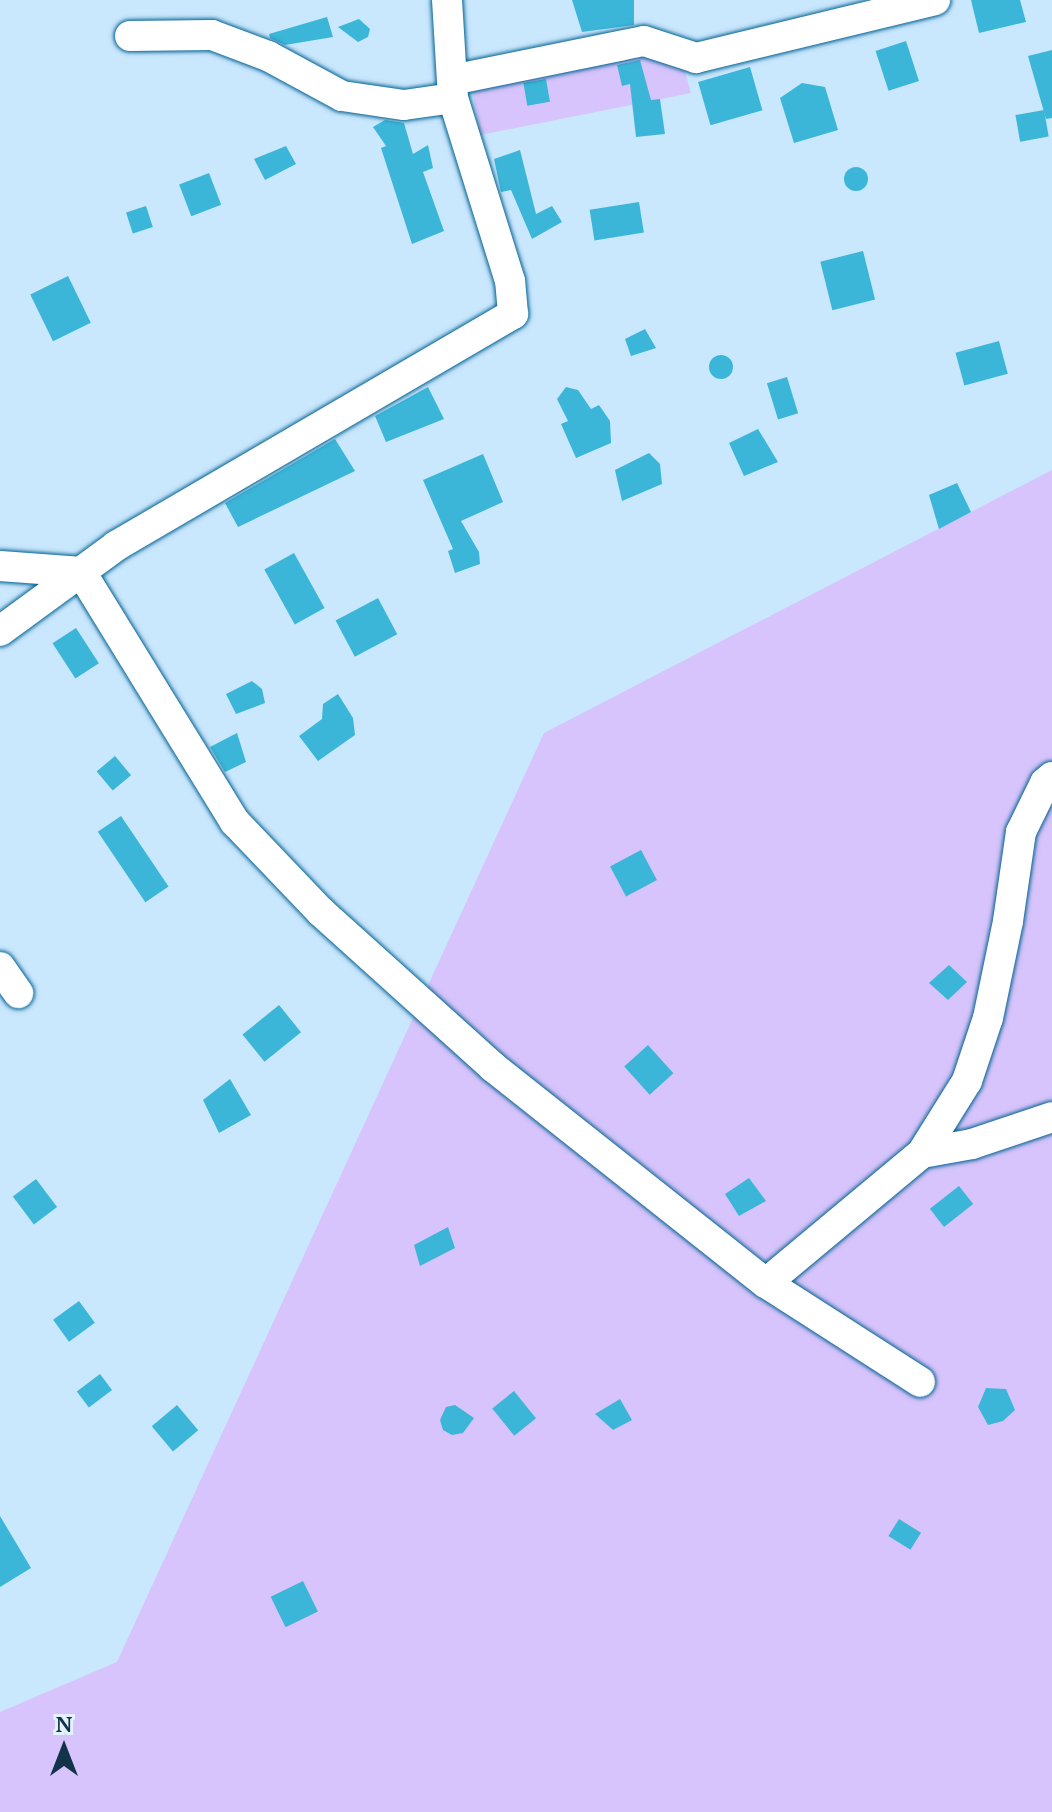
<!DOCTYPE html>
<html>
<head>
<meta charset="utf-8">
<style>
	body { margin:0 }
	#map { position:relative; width:1052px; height:1812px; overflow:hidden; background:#c9e7fd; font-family:"PT Serif",serif }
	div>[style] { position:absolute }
	.green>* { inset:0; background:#d7c4fc }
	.building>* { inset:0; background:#3cb6d8; transform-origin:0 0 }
	.round { border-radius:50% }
	.roads { filter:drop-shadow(0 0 2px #016293) drop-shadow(0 0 2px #016293) }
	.minor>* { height:30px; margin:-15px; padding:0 15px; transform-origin:15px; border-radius:15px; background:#fff }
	span { translate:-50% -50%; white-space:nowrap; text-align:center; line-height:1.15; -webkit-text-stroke:8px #e3f2fd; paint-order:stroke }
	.north { position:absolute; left:24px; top:1708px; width:80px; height:80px; -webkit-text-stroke:6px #e3f2fd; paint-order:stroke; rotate:0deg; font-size:22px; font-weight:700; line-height:32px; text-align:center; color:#123349 }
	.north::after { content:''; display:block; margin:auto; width:28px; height:36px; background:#123349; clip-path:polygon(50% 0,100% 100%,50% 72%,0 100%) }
</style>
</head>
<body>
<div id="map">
	<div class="green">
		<i style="clip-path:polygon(646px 52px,683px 65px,691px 93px,480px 135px,472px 88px)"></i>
		<i style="clip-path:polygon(1052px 470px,1052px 1812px,0 1812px,0 1712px,117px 1662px,544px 733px)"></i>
	</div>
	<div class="building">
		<i style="clip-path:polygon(572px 0,634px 0,634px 25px,582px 32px)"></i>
		<i style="clip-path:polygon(971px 0,1020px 0,1026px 22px,979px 33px)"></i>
		<i style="clip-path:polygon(327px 17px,333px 37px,285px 45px,270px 38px,269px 34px)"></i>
		<i style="clip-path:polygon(359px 19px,370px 29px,368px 37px,358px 42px,338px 27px)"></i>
		<i style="left:906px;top:41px;width:42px;height:32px;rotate:72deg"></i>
		<i style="clip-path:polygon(1052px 50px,1052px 118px,1046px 119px,1028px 56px)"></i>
		<i style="clip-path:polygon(640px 60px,651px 100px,660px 99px,665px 134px,636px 137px,630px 84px,622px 86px,617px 65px)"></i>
		<i style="left:750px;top:67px;width:45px;height:54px;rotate:74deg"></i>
		<i style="left:546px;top:79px;width:23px;height:23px;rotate:80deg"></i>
		<i style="clip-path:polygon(802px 83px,825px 87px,838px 130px,794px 143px,780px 98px)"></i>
		<i style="left:1044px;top:110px;width:27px;height:29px;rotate:80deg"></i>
		<i style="clip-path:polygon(385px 120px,404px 123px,413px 154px,428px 145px,433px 168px,423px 172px,444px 231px,412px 244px,381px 148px,386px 146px,373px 127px)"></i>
		<i style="clip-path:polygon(286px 146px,296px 164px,265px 180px,254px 159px)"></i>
		<i style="clip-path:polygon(520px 150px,536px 214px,552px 206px,562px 222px,532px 239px,511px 190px,501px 192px,494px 159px)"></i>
		<i class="round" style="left:844px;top:167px;width:24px;height:24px"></i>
		<i style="left:209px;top:173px;width:34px;height:32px;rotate:69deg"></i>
		<i style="left:639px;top:202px;width:31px;height:50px;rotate:81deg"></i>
		<i style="left:146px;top:206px;width:22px;height:21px;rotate:72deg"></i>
		<i style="left:863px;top:251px;width:50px;height:44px;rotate:76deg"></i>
		<i style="left:68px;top:276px;width:52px;height:42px;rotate:64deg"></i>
		<i style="clip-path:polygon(645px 329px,656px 348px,631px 356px,625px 339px)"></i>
		<i style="left:999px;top:341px;width:34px;height:45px;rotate:75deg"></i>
		<i class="round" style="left:709px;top:355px;width:24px;height:24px"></i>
		<i style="left:787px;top:377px;width:38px;height:21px;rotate:73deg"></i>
		<i style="clip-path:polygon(428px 387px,444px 419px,386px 442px,375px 416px)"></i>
		<i style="clip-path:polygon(566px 387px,578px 390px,591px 409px,599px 405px,610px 421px,611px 443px,576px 458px,561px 424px,568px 421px,557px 399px)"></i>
		<i style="clip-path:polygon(758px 429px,778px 462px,744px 476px,729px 443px)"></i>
		<i style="clip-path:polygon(335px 439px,355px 471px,238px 527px,225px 503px)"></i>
		<i style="clip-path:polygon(649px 453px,660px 464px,662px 484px,622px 501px,615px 470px)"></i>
		<i style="clip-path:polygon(483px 454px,503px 502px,461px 521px,479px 552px,480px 564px,455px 573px,448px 551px,453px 549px,423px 480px)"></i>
		<i style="clip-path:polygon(957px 483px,971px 512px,939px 529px,929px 495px)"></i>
		<i style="left:294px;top:553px;width:63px;height:34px;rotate:61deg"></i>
		<i style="left:378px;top:598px;width:41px;height:48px;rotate:62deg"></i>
		<i style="left:76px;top:628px;width:42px;height:28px;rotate:57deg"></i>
		<i style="clip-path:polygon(252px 681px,262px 689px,265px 703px,236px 714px,226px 694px)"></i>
		<i style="clip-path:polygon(338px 694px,353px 718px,355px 735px,318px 761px,299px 736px,322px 719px,323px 704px)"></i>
		<i style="clip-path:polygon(237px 733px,246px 762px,225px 772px,210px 747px)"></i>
		<i style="left:115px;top:756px;width:25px;height:24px;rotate:50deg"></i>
		<i style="left:121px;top:816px;width:85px;height:28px;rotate:56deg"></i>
		<i style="left:641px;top:850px;width:34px;height:35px;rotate:62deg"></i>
		<i style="clip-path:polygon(949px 965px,967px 982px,948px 1000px,929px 983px)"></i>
		<i style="left:279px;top:1005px;width:35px;height:47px;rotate:51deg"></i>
		<i style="left:648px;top:1045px;width:38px;height:32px;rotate:48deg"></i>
		<i style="clip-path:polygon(230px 1079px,251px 1115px,219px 1133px,203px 1100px)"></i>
		<i style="clip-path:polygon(749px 1178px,766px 1201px,739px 1216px,725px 1194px)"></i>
		<i style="left:36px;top:1179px;width:35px;height:29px;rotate:53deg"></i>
		<i style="left:959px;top:1186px;width:23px;height:37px;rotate:52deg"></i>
		<i style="clip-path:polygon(448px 1227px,455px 1248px,420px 1266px,414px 1245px)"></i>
		<i style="left:79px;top:1301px;width:27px;height:32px;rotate:54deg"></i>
		<i style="left:100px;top:1374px;width:20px;height:29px;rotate:53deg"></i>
		<i style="clip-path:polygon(986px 1388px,1006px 1389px,1015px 1410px,1003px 1421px,988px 1425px,978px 1407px)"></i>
		<i style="left:514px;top:1391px;width:35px;height:28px;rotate:51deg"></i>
		<i style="clip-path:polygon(620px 1399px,632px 1420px,613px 1430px,595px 1414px)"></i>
		<i style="left:177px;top:1405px;width:33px;height:33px;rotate:50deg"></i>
		<i style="clip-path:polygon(455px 1405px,474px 1418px,463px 1433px,452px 1435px,443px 1430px,440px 1420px,446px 1407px)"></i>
		<i style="clip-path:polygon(0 1516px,31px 1568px,0 1587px)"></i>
		<i style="left:899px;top:1519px;width:26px;height:20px;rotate:32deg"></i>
		<i style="left:303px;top:1581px;width:34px;height:36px;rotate:64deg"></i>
	</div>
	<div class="roads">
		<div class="minor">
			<i style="left:130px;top:36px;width:82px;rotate:-0.7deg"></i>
			<i style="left:212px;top:35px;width:60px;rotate:20.6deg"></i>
			<i style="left:268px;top:56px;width:84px;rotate:28.4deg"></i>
			<i style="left:342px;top:96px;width:63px;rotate:8.3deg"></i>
			<i style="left:404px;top:105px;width:49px;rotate:-8.1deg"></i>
			<i style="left:452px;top:80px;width:196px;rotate:-11.5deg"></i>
			<i style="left:644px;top:41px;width:55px;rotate:18.1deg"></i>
			<i style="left:696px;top:58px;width:246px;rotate:-13.6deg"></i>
			<i style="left:0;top:566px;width:81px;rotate:4.2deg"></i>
			<i style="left:81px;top:572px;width:294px;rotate:58.4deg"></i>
			<i style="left:235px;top:822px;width:124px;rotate:46.3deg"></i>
			<i style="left:321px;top:912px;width:232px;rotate:42deg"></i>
			<i style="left:493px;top:1067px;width:348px;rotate:38.4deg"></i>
			<i style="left:766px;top:1283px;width:183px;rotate:32.7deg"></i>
			<i style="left:0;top:631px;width:144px;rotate:-36.2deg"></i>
			<i style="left:116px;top:546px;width:460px;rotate:-30.3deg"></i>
			<i style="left:513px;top:314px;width:33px;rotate:-95deg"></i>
			<i style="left:510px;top:281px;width:192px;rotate:-107.3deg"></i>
			<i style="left:453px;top:98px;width:98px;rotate:-93.5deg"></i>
			<i style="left:0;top:967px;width:32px;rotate:55deg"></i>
			<i style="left:922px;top:1153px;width:85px;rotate:-58deg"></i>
			<i style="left:967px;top:1081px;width:66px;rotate:-71.6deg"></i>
			<i style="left:988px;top:1018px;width:99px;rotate:-78.3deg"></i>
			<i style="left:1008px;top:921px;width:90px;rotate:-81.7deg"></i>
			<i style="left:1021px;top:832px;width:55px;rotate:-63.9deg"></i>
			<i style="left:1045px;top:783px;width:9px;rotate:-41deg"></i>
			<i style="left:766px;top:1283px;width:203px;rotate:-39.8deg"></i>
			<i style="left:922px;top:1153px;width:51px;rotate:-10.2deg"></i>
			<i style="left:972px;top:1144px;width:84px;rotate:-18.6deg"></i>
		</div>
	</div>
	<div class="north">N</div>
</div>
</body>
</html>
